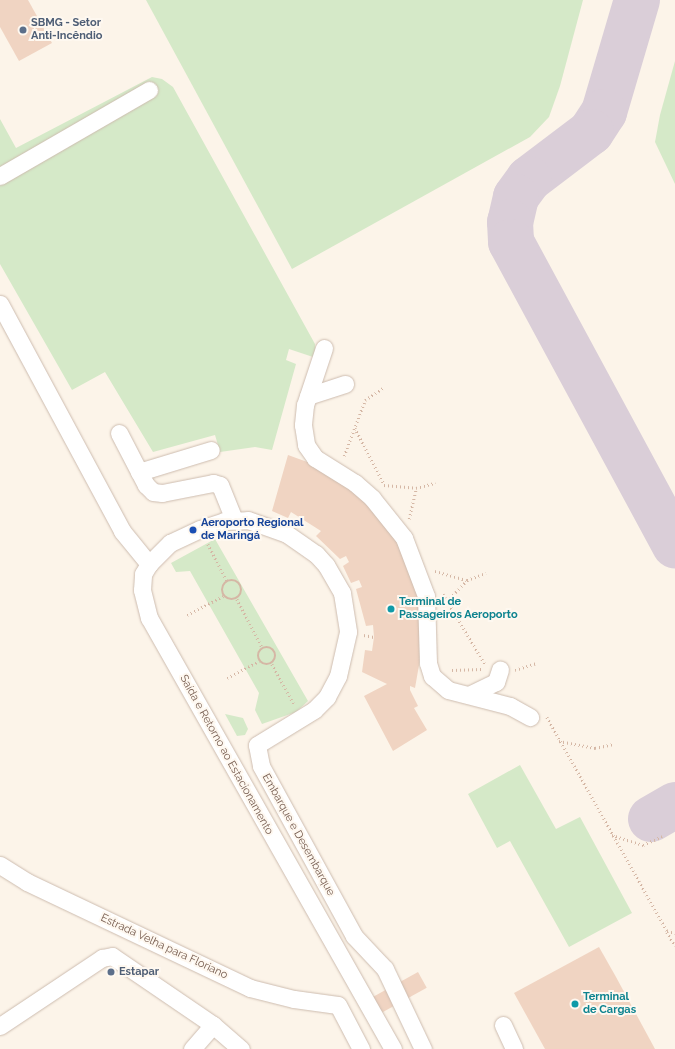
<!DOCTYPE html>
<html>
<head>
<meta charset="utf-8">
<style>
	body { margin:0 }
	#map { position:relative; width:675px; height:1049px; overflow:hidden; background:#fcf4e9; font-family:Raleway,sans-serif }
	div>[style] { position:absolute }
	.green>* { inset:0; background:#d5e9c8 }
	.taxiway>* { height:46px; margin:-23px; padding:0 23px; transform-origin:23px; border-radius:23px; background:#daced8 }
	.building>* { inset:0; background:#f0d4c2; transform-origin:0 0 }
	.path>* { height:2.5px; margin-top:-1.25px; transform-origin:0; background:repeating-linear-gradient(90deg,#d5b7a5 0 1px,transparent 0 4px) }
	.path>.ring { margin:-1.25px; padding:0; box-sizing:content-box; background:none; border:2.5px solid #d5b7a5; border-radius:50% }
	.roads { filter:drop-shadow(0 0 1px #cdbcaf) drop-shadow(0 0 1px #cdbcaf) }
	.minor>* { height:17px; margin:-8.5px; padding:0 8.5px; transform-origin:8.5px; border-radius:8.5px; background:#fff }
	.dots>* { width:11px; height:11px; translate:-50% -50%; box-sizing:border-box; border:2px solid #fef8f0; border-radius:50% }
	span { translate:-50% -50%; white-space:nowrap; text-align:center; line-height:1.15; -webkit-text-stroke:4px #fef8f0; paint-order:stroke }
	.service-label { font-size:11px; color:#4e5e75; font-weight:700 }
	.left { translate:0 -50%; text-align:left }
	.transit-label { font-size:11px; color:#164399; font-weight:700 }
	.culture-label { font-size:11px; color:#0d838f; font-weight:700 }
	.street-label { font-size:11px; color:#755b4e }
</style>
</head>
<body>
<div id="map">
	<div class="green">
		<i style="clip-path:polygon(146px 0,583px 0,560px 86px,549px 117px,530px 137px,292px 269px)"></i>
		<i style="clip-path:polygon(675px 61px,675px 184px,655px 142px,660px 115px)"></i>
		<i style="clip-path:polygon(152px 77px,162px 79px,173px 87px,315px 344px,316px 358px,289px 349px,286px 360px,296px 364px,272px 450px,255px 447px,220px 452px,215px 435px,153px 452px,105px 372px,72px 390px,0 264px,0 119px,16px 148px)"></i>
		<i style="clip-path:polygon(215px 539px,308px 701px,296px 712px,262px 724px,255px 710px,259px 693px,190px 571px,176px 572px,171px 563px)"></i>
		<i style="clip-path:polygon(225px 714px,243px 718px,248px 729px,245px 735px,237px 736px)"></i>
		<i style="clip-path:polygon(520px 765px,556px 829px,580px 817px,632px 913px,569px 947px,510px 841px,497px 848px,468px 794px)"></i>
	</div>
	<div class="taxiway">
		<i style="left:637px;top:0;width:117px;rotate:106.4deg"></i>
		<i style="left:604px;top:112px;width:24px;rotate:123deg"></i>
		<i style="left:591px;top:132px;width:78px;rotate:142.8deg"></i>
		<i style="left:529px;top:179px;width:22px;rotate:126deg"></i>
		<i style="left:516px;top:197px;width:26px;rotate:103deg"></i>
		<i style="left:510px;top:222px;width:20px;rotate:87deg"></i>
		<i style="left:511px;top:242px;width:345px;rotate:61.6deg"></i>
		<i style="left:651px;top:819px;width:28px;rotate:-30deg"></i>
	</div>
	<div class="building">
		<i style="clip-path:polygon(0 0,28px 0,52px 43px,19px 61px,0 27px)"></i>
		<i style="clip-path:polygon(288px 455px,310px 463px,355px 491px,401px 544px,419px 598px,422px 648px,415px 688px,410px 686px,410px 690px,418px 706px,414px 708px,427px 730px,393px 751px,364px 696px,387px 684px,362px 672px,365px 650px,372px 651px,374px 637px,373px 625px,366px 626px,356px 589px,362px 587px,359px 580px,351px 583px,343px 566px,349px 562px,346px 556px,340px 559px,316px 536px,321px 531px,291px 512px,288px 518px,272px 511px)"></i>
		<i style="clip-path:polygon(599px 947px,616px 977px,655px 1049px,545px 1049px,514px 993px)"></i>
		<i style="left:418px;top:972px;width:18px;height:64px;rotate:61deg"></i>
	</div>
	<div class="path">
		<i style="left:355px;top:428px;width:63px;rotate:62.6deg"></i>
		<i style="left:344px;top:456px;width:60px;rotate:-69.4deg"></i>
		<i style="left:365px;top:400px;width:22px;rotate:-34deg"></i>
		<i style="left:384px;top:485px;width:32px;rotate:5deg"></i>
		<i style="left:416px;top:488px;width:20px;rotate:-15deg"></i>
		<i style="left:409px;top:519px;width:32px;rotate:-77deg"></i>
		<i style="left:208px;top:544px;width:42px;rotate:62.8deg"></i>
		<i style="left:435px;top:571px;width:33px;rotate:16deg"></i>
		<i class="ring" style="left:222px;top:580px;width:17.5px;height:17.5px"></i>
		<i style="left:443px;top:594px;width:82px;rotate:59deg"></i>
		<i style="left:237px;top:599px;width:54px;rotate:62.5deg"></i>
		<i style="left:447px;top:601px;width:29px;rotate:-46deg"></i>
		<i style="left:467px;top:580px;width:20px;rotate:-20deg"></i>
		<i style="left:187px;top:615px;width:41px;rotate:-27.8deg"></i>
		<i style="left:364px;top:635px;width:10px;rotate:11deg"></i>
		<i class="ring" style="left:258px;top:647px;width:15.5px;height:15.5px"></i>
		<i style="left:272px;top:664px;width:46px;rotate:61.2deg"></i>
		<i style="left:452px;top:670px;width:30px;rotate:-2deg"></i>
		<i style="left:515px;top:670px;width:22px;rotate:-18deg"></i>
		<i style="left:227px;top:678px;width:36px;rotate:-28deg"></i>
		<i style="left:547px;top:717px;width:245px;rotate:60.7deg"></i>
		<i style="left:667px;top:931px;width:8px;rotate:14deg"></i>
		<i style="left:559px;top:741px;width:37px;rotate:11deg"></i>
		<i style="left:595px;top:748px;width:19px;rotate:-12deg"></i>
		<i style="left:612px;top:835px;width:33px;rotate:18deg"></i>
		<i style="left:643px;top:845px;width:21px;rotate:-25deg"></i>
		<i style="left:667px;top:932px;width:16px;rotate:60deg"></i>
	</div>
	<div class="roads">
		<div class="minor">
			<i style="left:0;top:176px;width:172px;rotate:-30deg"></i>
			<i style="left:0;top:304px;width:258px;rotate:61.7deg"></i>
			<i style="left:122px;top:531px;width:43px;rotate:50.7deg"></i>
			<i style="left:324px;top:348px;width:60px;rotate:108.4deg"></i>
			<i style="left:305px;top:405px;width:20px;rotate:96deg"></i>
			<i style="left:303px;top:425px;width:20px;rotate:81deg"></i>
			<i style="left:306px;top:445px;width:16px;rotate:55deg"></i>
			<i style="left:315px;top:458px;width:47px;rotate:32deg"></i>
			<i style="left:355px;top:483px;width:23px;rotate:41deg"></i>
			<i style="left:372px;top:498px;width:51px;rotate:51.3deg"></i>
			<i style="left:404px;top:538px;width:62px;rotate:69.2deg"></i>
			<i style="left:426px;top:596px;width:67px;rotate:88.3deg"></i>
			<i style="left:428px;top:663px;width:14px;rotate:73deg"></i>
			<i style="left:432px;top:676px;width:21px;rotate:41deg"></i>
			<i style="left:448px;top:690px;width:64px;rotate:14.5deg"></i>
			<i style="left:510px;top:706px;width:23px;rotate:29deg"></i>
			<i style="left:308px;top:396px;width:39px;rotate:-18deg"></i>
			<i style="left:119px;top:433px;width:59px;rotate:62.6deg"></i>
			<i style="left:146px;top:485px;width:10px;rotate:45deg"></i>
			<i style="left:153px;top:492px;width:9px;rotate:6deg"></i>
			<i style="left:162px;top:493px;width:52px;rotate:-11.1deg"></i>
			<i style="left:213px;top:483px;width:7px;rotate:16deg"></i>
			<i style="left:220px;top:485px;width:38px;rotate:68deg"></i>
			<i style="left:139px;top:472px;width:75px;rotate:-17deg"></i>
			<i style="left:469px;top:695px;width:30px;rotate:-26deg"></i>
			<i style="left:496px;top:682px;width:13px;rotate:-72deg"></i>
			<i style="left:0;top:865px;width:32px;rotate:32deg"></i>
			<i style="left:27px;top:882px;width:247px;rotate:25.4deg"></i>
			<i style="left:250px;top:988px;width:45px;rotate:14deg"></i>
			<i style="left:294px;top:999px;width:44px;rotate:7.8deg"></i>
			<i style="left:338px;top:1005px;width:50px;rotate:62.4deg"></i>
			<i style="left:503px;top:1025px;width:26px;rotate:65deg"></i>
			<i style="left:0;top:1026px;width:123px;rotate:-33.7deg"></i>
			<i style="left:102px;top:958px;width:10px;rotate:-11deg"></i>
			<i style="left:112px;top:956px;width:122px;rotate:34.3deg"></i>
			<i style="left:213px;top:1025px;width:37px;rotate:41deg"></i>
			<i style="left:192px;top:1049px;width:32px;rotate:-49deg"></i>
			<i style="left:393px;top:1049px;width:495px;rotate:-119.5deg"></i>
			<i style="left:149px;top:618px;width:29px;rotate:-104deg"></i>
			<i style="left:142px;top:590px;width:16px;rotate:-86deg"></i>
			<i style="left:143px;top:574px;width:12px;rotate:-59deg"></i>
			<i style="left:149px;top:564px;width:30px;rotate:-45deg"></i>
			<i style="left:170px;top:543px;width:33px;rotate:-25deg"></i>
			<i style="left:200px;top:529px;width:25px;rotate:-18deg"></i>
			<i style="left:224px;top:521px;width:24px;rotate:-2deg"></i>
			<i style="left:248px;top:520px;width:41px;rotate:19.7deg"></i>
			<i style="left:287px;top:534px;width:35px;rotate:35deg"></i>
			<i style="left:316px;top:554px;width:15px;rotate:48deg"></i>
			<i style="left:326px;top:565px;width:32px;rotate:60deg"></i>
			<i style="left:342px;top:593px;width:39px;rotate:81deg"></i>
			<i style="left:348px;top:632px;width:45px;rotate:102.8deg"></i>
			<i style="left:338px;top:676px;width:24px;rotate:118deg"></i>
			<i style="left:327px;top:697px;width:18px;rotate:135deg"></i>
			<i style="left:314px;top:710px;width:67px;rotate:148.4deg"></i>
			<i style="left:257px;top:745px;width:21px;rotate:79deg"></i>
			<i style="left:261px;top:766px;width:194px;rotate:61.3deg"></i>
			<i style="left:354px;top:936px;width:45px;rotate:46.8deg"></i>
			<i style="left:385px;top:969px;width:89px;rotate:64.6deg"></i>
		</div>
	</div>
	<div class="dots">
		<i style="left:23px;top:30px;background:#5c6f8a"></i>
		<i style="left:193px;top:530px;background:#1a4fb4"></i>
		<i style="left:391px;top:609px;background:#0f9aa8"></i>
		<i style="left:111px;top:972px;background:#5c6f8a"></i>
		<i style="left:575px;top:1004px;background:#0f9aa8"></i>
	</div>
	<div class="service-label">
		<span class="left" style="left:31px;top:30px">SBMG - Setor<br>Anti-Incêndio</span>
		<span class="left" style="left:119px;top:972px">Estapar</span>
	</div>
	<div class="transit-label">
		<span class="left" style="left:201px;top:530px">Aeroporto Regional<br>de Maringá</span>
	</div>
	<div class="culture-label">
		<span class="left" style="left:399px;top:609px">Terminal de<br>Passageiros Aeroporto</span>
		<span class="left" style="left:583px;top:1004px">Terminal<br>de Cargas</span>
	</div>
	<div class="street-label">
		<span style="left:226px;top:755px;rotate:61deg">Saída e Retorno ao Estacionamento</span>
		<span style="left:298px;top:835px;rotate:61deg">Embarque e Desembarque</span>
		<span style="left:164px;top:947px;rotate:25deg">Estrada Velha para Floriano</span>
	</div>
</div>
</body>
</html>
